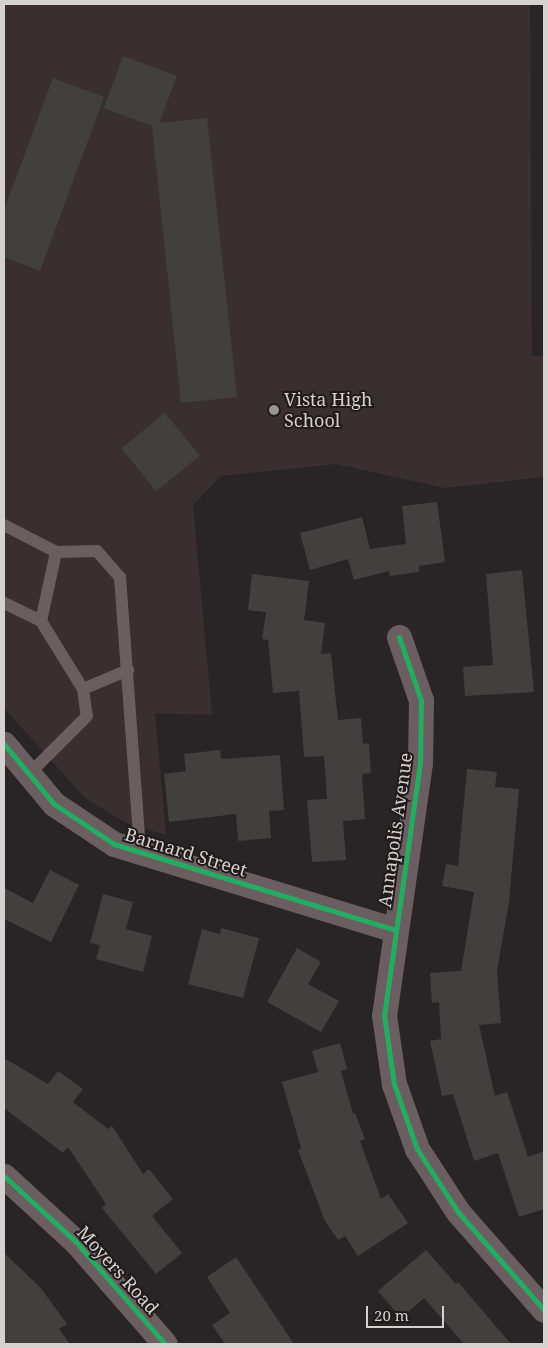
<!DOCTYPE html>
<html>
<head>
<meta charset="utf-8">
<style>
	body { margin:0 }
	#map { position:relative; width:548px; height:1348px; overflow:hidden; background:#292526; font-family:"Noto Serif",serif }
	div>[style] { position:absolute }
	.built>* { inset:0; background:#392f30 }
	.building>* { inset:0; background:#423f3f; transform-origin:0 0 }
	.lane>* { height:12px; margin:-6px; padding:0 6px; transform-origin:6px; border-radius:6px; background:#6b5e60 }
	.street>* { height:25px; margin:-12.5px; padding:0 12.5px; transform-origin:12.5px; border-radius:12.5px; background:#6b5e60 }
	.cycleway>* { height:5px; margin:-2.5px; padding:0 2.5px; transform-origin:2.5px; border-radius:2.5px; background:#26ab63 }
	.dots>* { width:14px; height:14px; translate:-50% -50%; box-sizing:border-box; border:2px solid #211a1b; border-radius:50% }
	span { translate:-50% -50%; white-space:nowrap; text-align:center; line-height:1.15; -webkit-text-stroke:4px #211a1b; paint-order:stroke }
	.poi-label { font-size:18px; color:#d5d1d1 }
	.left { translate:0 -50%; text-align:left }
	.street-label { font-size:18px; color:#d5d1d1 }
	.frame { position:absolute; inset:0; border:5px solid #d5d1d1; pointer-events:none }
	.scale { position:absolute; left:366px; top:1306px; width:78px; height:22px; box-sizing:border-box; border:2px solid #d5d1d1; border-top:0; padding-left:6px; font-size:15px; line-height:18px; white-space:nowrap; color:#d5d1d1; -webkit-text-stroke:4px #211a1b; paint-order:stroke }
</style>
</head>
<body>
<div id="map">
	<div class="built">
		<i style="clip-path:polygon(4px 4px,530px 4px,532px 356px,544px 356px,544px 477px,445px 488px,336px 464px,221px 476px,193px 505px,212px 715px,155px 713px,166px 835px,126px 823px,85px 798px,4px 708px)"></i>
	</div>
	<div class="building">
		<i style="clip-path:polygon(123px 56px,177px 76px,159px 123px,207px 118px,237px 397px,181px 403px,152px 126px,104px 108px)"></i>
		<i style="clip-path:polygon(53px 78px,104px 97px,40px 271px,4px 257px,4px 210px)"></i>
		<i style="left:165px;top:413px;width:55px;height:56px;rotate:51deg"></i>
		<i style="clip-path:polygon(437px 502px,445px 562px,419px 566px,419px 572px,390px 576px,389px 571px,354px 580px,348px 559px,310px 570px,300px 533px,362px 517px,370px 549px,406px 544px,402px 506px)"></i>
		<i style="clip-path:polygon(522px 570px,534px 692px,465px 696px,463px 667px,493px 665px,486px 574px)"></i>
		<i style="clip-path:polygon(252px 574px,309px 581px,304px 620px,325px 623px,321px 654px,331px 653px,338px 720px,361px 718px,363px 744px,369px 743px,371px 773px,362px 774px,365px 819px,343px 821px,346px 860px,312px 862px,307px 800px,327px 799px,324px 756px,304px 757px,299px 691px,273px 693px,268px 640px,262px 639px,266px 612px,248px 610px)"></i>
		<i style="clip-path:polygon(220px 750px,221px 759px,280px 755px,284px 810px,269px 811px,271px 838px,238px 841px,236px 814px,169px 822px,164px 774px,186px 771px,184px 754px)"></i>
		<i style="clip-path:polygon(467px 769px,497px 772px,495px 787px,519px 789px,509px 902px,497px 971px,501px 1023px,479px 1025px,495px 1096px,507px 1092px,528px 1157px,544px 1151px,544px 1209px,519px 1217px,498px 1153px,474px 1161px,453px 1094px,442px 1096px,430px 1041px,441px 1039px,439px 1002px,432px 1003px,430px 973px,461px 971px,474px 892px,442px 886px,446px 864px,458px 866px)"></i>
		<i style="clip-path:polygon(50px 870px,79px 885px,51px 942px,4px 919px,4px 888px,33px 903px)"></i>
		<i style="clip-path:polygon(103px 894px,133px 902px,126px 929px,152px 936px,143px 972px,96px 959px,100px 945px,90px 943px)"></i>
		<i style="clip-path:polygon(221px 928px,259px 938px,243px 998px,188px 984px,202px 929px,220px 934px)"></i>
		<i style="clip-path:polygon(297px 948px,321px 962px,308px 984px,339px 1001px,321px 1032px,267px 1002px)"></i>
		<i style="clip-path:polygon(340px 1043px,347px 1069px,341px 1071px,353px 1114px,355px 1113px,365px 1139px,360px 1141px,381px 1199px,388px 1194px,408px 1223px,358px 1256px,345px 1236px,338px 1240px,325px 1221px,298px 1150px,301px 1148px,282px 1082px,318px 1072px,312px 1051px)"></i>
		<i style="clip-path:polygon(4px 1058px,48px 1084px,58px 1071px,83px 1089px,73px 1102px,108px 1129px,112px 1126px,143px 1174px,149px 1169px,173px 1199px,152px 1216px,182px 1253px,156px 1274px,102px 1208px,106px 1204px,68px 1147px,63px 1153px,4px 1108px)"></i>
		<i style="clip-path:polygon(426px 1250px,456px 1284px,458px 1282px,511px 1344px,464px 1344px,424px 1298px,401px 1318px,378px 1291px)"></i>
		<i style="clip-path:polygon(4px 1253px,40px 1287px,67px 1324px,59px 1329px,70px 1344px,4px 1344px)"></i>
		<i style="clip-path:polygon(236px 1257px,294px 1344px,225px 1344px,212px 1325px,230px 1313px,207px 1277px)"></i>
	</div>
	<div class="lane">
		<i style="left:4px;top:525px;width:59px;rotate:27.4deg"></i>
		<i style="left:56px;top:552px;width:41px;rotate:-1.4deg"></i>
		<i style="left:97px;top:551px;width:35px;rotate:49deg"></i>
		<i style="left:120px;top:577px;width:276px;rotate:85.8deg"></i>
		<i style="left:4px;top:603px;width:41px;rotate:25.9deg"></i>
		<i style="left:41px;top:621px;width:80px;rotate:58.3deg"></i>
		<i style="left:83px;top:689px;width:27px;rotate:82deg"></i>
		<i style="left:87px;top:716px;width:82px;rotate:135deg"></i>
		<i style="left:41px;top:621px;width:71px;rotate:-77.7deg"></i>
		<i style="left:83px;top:689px;width:49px;rotate:-22.9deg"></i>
	</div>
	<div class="street">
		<i style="left:399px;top:637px;width:67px;rotate:70.8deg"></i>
		<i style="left:421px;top:700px;width:63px;rotate:90.9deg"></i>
		<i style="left:420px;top:763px;width:255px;rotate:98.1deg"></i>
		<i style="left:384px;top:1015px;width:70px;rotate:81.8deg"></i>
		<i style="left:394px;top:1084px;width:69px;rotate:70.5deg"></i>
		<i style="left:417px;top:1149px;width:75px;rotate:56.9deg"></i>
		<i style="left:458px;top:1212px;width:130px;rotate:48.7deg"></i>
		<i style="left:4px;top:744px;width:78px;rotate:50.2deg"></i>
		<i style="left:54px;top:804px;width:72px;rotate:33.7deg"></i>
		<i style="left:114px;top:844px;width:294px;rotate:17deg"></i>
		<i style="left:4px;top:1176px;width:98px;rotate:42.5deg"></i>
		<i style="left:76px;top:1242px;width:135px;rotate:48.9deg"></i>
	</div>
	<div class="cycleway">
		<i style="left:399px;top:637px;width:67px;rotate:70.8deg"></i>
		<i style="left:421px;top:700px;width:63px;rotate:90.9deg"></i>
		<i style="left:420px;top:763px;width:255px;rotate:98.1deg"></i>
		<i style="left:384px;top:1015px;width:70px;rotate:81.8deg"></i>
		<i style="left:394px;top:1084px;width:69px;rotate:70.5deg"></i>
		<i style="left:417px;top:1149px;width:75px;rotate:56.9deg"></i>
		<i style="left:458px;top:1212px;width:130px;rotate:48.7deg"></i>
		<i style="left:4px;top:744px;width:78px;rotate:50.2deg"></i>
		<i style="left:54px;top:804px;width:72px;rotate:33.7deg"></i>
		<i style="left:114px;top:844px;width:294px;rotate:17deg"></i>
		<i style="left:4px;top:1176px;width:98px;rotate:42.5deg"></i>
		<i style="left:76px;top:1242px;width:135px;rotate:48.9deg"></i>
	</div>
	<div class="dots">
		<i style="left:274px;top:410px;background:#999595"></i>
	</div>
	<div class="poi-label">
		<span class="left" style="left:284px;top:410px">Vista High<br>School</span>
	</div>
	<div class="street-label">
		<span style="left:395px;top:830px;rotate:-82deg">Annapolis Avenue</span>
		<span style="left:186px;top:852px;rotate:17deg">Barnard Street</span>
		<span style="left:118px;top:1270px;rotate:48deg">Moyers Road</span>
	</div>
	<div class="frame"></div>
	<div class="scale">20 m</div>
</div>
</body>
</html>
